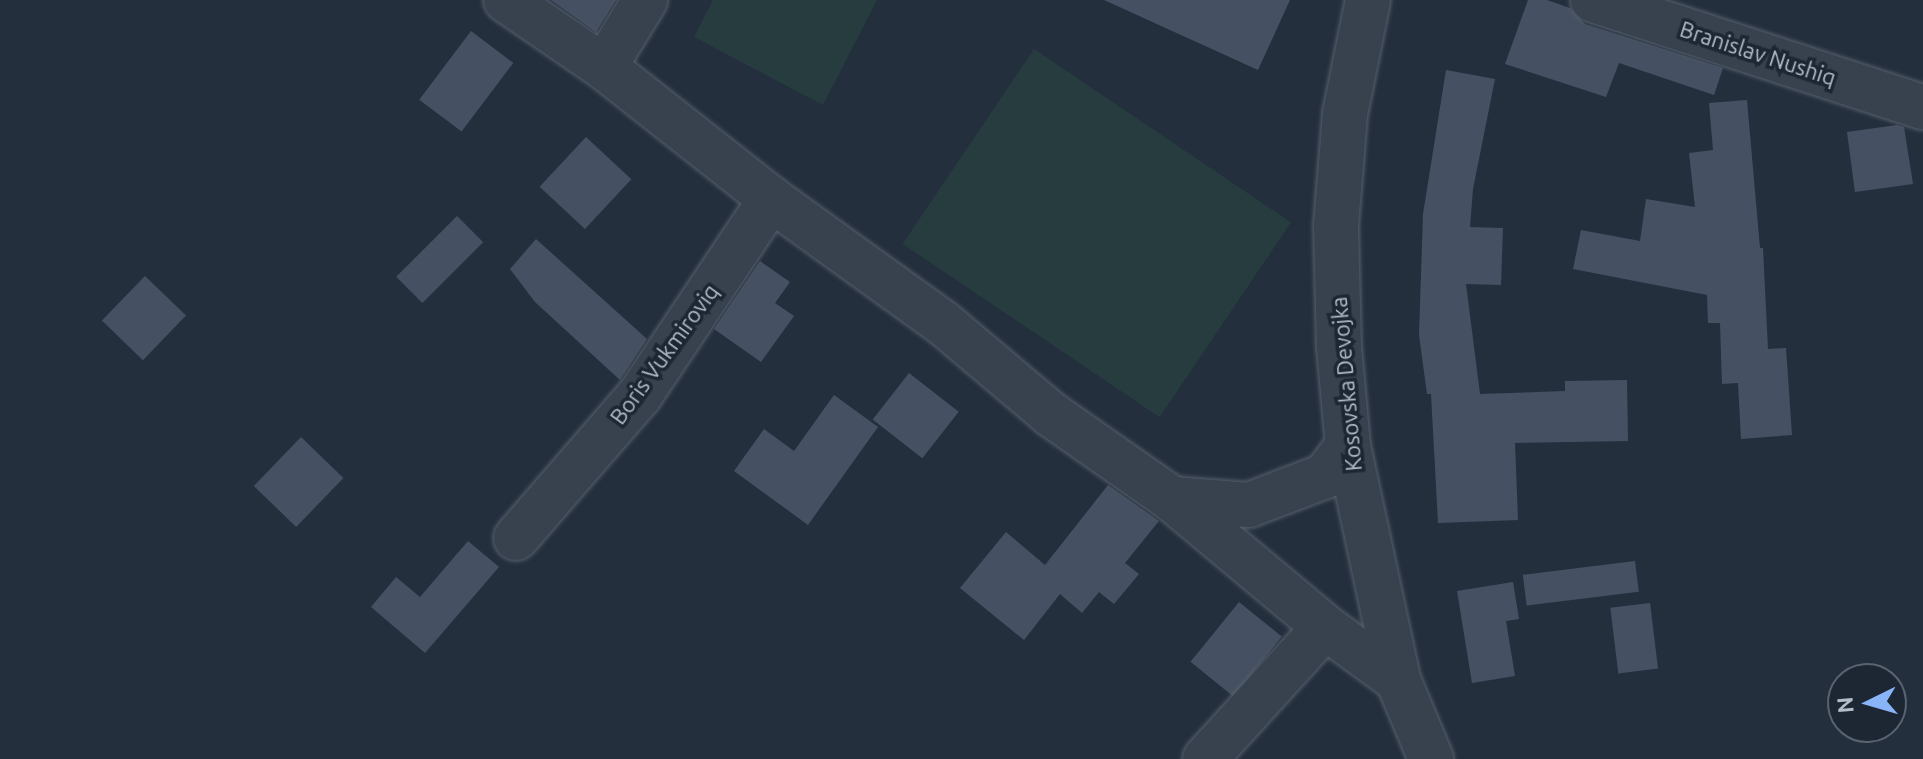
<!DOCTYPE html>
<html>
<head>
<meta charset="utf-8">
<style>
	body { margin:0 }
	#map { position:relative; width:1923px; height:759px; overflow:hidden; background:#242f3e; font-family:Ubuntu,sans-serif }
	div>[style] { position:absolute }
	.green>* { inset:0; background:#263c3f; transform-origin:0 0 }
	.building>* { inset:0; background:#455162; transform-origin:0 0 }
	.roads { filter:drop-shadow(0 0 2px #565f6c) drop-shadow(0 0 2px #565f6c) }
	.minor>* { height:44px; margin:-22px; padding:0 22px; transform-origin:22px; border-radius:22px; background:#38414e }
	span { translate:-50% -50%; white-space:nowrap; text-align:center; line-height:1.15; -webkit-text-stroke:7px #1d2633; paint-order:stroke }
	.street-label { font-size:22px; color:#b4bcc9 }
	.north { position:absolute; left:1827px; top:663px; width:80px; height:80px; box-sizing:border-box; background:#1d2633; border:2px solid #59626f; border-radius:50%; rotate:265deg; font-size:22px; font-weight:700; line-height:32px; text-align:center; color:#b4bcc9 }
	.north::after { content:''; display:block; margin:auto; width:28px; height:36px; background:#8ab4f8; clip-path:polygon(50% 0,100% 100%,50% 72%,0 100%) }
</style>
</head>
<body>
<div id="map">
	<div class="green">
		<i style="clip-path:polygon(713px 0,877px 0,823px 105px,694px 37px)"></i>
		<i style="left:1034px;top:49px;width:310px;height:235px;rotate:34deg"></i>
	</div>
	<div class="building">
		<i style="clip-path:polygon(551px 0,616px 0,596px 32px)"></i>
		<i style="clip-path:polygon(1104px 0,1290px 0,1258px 70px)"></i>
		<i style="clip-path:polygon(1528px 0,1547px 0,1570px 8px,1585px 24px,1723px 68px,1714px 95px,1619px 63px,1606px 97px,1505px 64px)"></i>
		<i style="left:471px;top:31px;width:53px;height:86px;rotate:37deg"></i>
		<i style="clip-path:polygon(1446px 70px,1495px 79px,1473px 189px,1470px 227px,1503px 228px,1501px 285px,1466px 284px,1480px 394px,1565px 391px,1565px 381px,1627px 380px,1628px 441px,1515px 443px,1518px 520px,1438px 523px,1431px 394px,1427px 394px,1419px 335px,1423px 214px)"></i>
		<i style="clip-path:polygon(1747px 100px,1760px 248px,1763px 248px,1768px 349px,1786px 348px,1792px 435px,1741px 439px,1738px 383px,1722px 384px,1720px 323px,1708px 323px,1707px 295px,1573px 269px,1581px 230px,1640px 241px,1646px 199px,1695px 207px,1689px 153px,1713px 150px,1709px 103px)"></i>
		<i style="clip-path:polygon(1897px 125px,1904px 127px,1913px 184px,1855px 192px,1847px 132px)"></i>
		<i style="left:586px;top:137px;width:62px;height:68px;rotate:43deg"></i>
		<i style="left:457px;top:216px;width:37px;height:86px;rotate:45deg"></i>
		<i style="clip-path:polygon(536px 239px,647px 339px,620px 380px,535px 302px,510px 269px)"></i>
		<i style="clip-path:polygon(760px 261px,790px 282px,775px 303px,794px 316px,761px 362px,714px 329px)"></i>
		<i style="left:145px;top:276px;width:57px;height:62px;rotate:44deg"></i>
		<i style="left:909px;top:373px;width:63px;height:59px;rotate:38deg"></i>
		<i style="clip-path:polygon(834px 395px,878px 427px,808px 525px,734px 471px,764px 429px,794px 451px)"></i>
		<i style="left:301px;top:437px;width:59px;height:68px;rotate:44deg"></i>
		<i style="clip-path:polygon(1108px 485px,1159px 521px,1125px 563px,1139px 574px,1114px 604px,1099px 592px,1082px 613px,1060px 594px,1024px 640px,960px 588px,1006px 532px,1045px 565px)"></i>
		<i style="clip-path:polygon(468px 541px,499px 567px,425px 653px,371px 607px,396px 577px,420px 597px)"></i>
		<i style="left:1635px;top:561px;width:31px;height:113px;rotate:83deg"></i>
		<i style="clip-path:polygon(1513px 582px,1519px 619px,1506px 621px,1515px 676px,1472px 683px,1457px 591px)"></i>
		<i style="left:1239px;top:602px;width:55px;height:77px;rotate:39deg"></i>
		<i style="left:1650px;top:603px;width:66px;height:40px;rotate:83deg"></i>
	</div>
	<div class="roads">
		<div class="minor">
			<i style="left:506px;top:0;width:119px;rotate:34.4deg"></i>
			<i style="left:604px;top:67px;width:213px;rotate:38.3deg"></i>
			<i style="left:771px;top:199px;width:212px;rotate:35.8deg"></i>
			<i style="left:943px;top:323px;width:143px;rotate:40.2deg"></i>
			<i style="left:1052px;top:415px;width:146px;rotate:35deg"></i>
			<i style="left:1172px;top:499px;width:199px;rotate:39.9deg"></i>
			<i style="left:1325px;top:627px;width:90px;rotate:36deg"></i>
			<i style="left:1368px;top:0;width:116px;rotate:101.4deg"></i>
			<i style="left:1345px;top:114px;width:112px;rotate:94.6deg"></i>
			<i style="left:1336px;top:226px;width:121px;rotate:88.6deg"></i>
			<i style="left:1339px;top:347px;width:99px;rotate:84.8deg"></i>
			<i style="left:1348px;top:446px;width:239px;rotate:77.9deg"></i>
			<i style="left:1398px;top:680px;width:86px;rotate:67.3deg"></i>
			<i style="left:1593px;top:0;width:347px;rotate:18deg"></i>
			<i style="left:604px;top:67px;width:79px;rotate:-58.5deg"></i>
			<i style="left:1172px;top:499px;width:77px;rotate:4.5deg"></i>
			<i style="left:1249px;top:505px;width:81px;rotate:-20.9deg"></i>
			<i style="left:1325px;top:476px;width:38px;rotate:-53deg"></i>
			<i style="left:516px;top:538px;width:189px;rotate:-49.1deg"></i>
			<i style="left:640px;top:395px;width:236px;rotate:-56.2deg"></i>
			<i style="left:1205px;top:759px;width:178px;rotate:-47.7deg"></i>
		</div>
	</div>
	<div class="street-label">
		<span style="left:1758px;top:53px;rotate:18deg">Branislav Nushiq</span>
		<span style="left:664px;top:354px;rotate:-54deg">Boris Vukmiroviq</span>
		<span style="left:1346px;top:384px;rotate:-95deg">Kosovska Devojka</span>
	</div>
	<div class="north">N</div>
</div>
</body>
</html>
